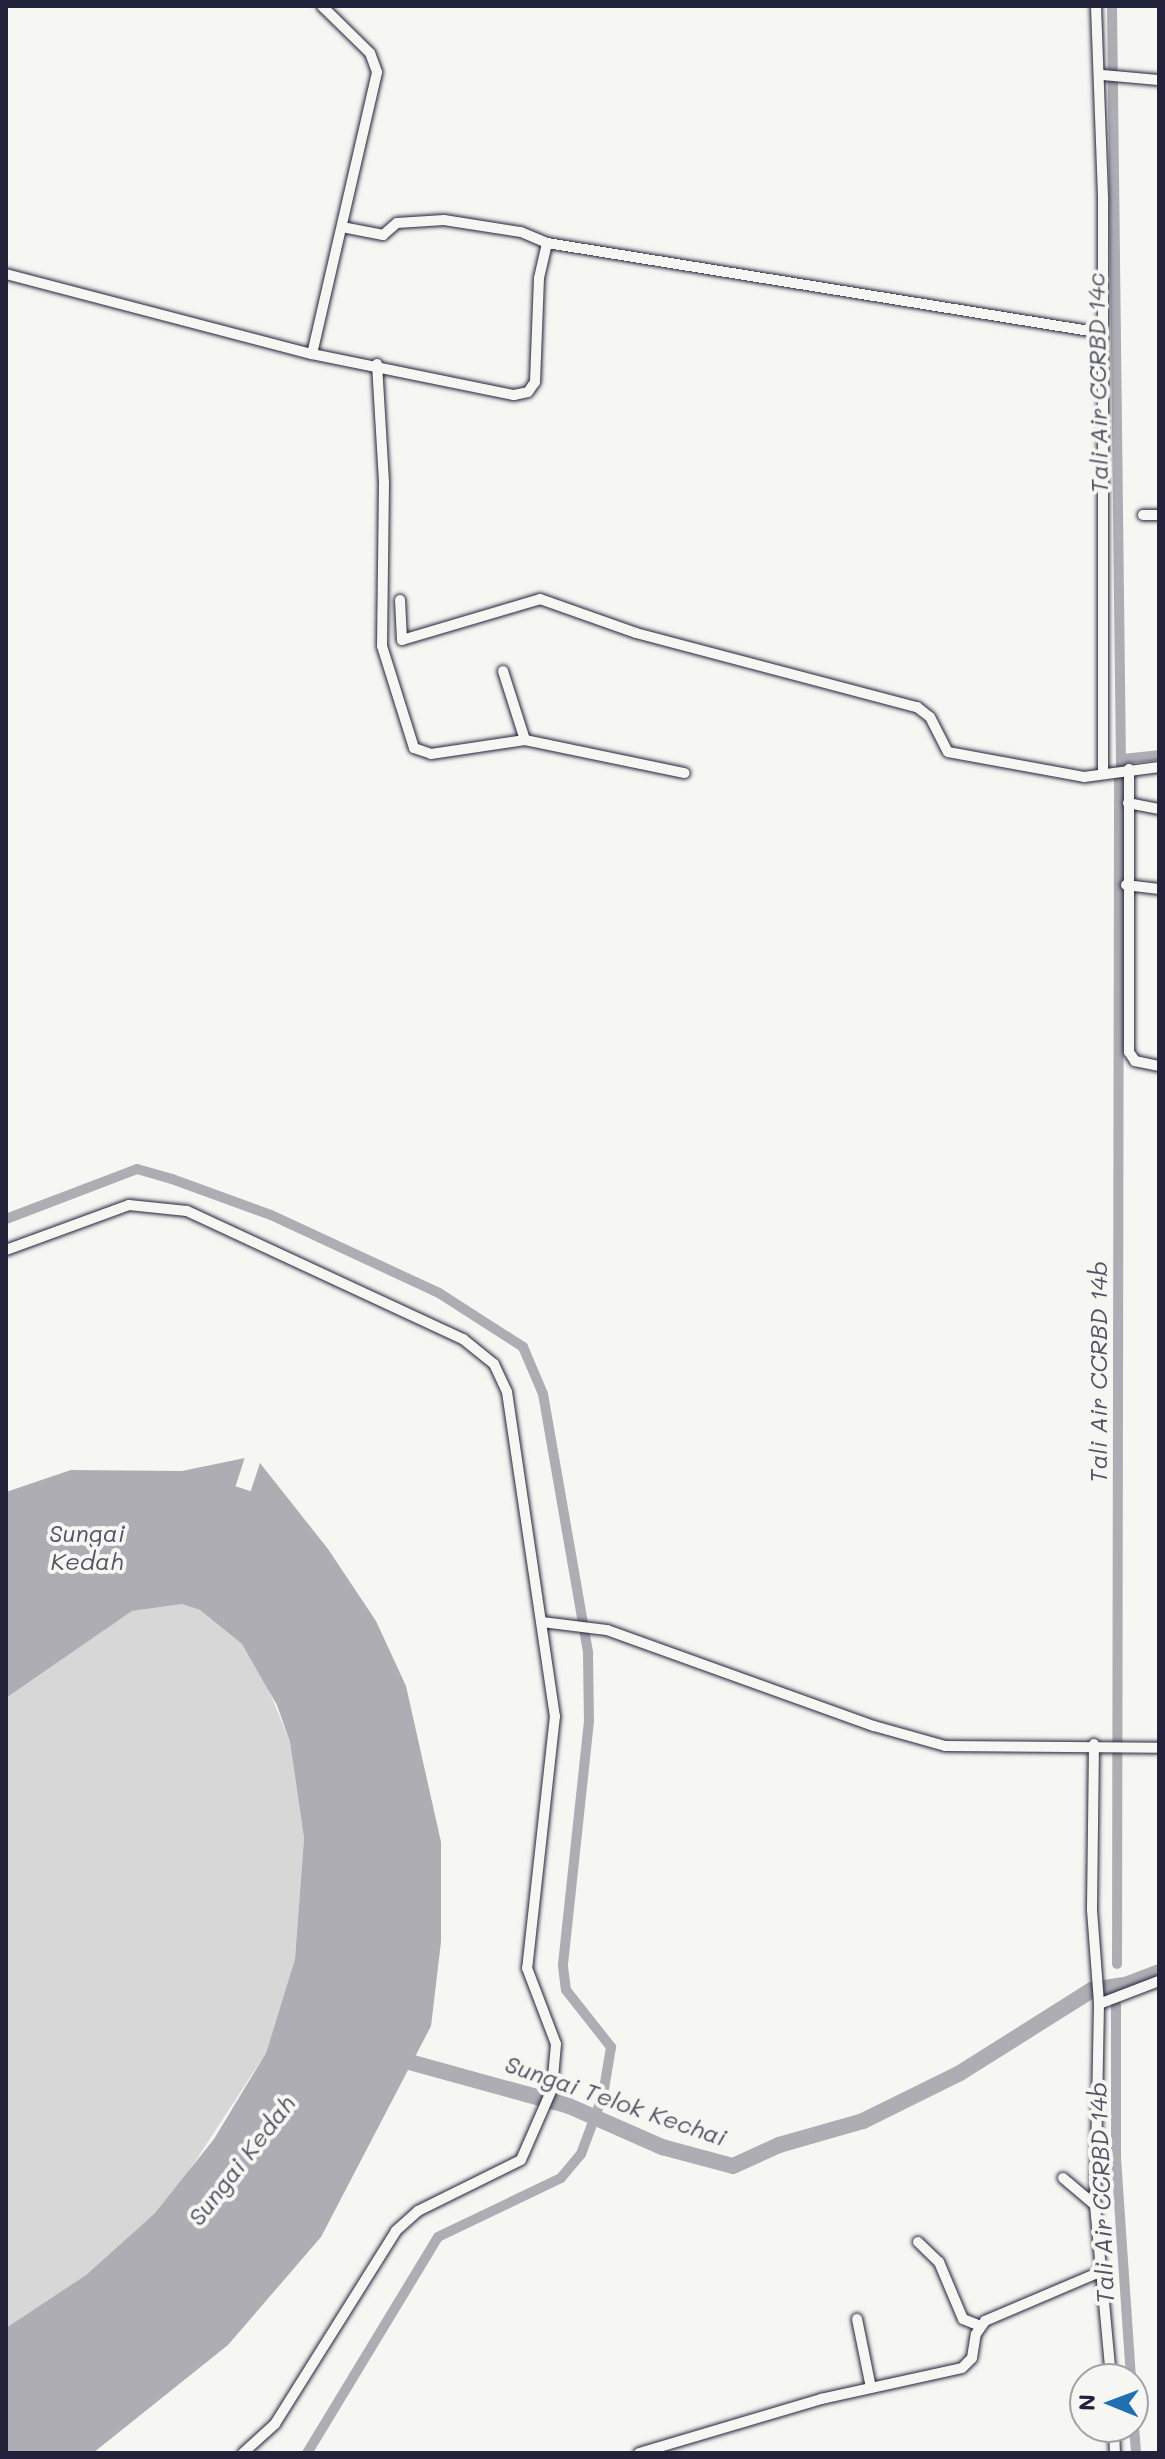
<!DOCTYPE html>
<html>
<head>
<meta charset="utf-8">
<style>
	body { margin:0 }
	#map { position:relative; width:1165px; height:2459px; overflow:hidden; background:#f6f6f2; font-family:Mali,sans-serif }
	div>[style] { position:absolute }
	.green>* { inset:0; background:#d7d7d7 }
	.water>* { inset:0; background:#adadb3 }
	.pier>* { inset:0; background:#f6f6f2; transform-origin:0 0 }
	.canal>* { height:10px; margin:-5px; padding:0 5px; transform-origin:5px; border-radius:5px; background:#adadb3 }
	.river>* { height:16px; margin:-8px; padding:0 8px; transform-origin:8px; border-radius:8px; background:#adadb3 }
	.roads { filter:drop-shadow(0 0 2px #22223b) drop-shadow(0 0 2px #22223b) }
	.minor>* { height:10px; margin:-5px; padding:0 5px; transform-origin:5px; border-radius:5px; background:#f6f6f2 }
	span { translate:-50% -50%; white-space:nowrap; text-align:center; line-height:1.15; -webkit-text-stroke:8px #f6f6f2; paint-order:stroke }
	.water-label { font-size:24px; color:#535365; font-style:italic }
	.frame { position:absolute; inset:0; border:8px solid #22223b; pointer-events:none }
	.north { position:absolute; left:1069px; top:2363px; width:80px; height:80px; box-sizing:border-box; background:#f6f6f2; border:2px solid #a1a1a9; border-radius:50%; rotate:271deg; font-size:22px; font-weight:700; line-height:32px; text-align:center; color:#22223b }
	.north::after { content:''; display:block; margin:auto; width:28px; height:36px; background:#1f6fb2; clip-path:polygon(50% 0,100% 100%,50% 72%,0 100%) }
</style>
</head>
<body>
<div id="map">
	<div class="green">
		<i style="clip-path:polygon(182px 1604px,200px 1610px,242px 1644px,262px 1673px,290px 1742px,304px 1838px,295px 1959px,266px 2053px,185px 2177px,155px 2213px,86px 2275px,6px 2328px,6px 1698px,132px 1611px)"></i>
	</div>
	<div class="water">
		<i style="clip-path:polygon(245px 1458px,260px 1463px,328px 1549px,376px 1621px,406px 1686px,441px 1842px,441px 1942px,431px 2026px,321px 2237px,228px 2345px,93px 2453px,6px 2453px,6px 2328px,86px 2275px,155px 2213px,214px 2139px,266px 2053px,295px 1959px,304px 1838px,290px 1742px,277px 1705px,242px 1644px,200px 1610px,182px 1604px,132px 1611px,6px 1698px,6px 1492px,71px 1470px,182px 1471px)"></i>
	</div>
	<div class="pier">
		<i style="left:246px;top:1454px;width:16px;height:34px;rotate:18deg"></i>
	</div>
	<div class="canal">
		<i style="left:1112px;top:6px;width:759px;rotate:89.32deg"></i>
		<i style="left:1122px;top:759px;width:37px;rotate:-6deg"></i>
		<i style="left:6px;top:1219px;width:140px;rotate:-20.9deg"></i>
		<i style="left:137px;top:1169px;width:36px;rotate:16deg"></i>
		<i style="left:172px;top:1179px;width:105px;rotate:20deg"></i>
		<i style="left:271px;top:1215px;width:185px;rotate:24.9deg"></i>
		<i style="left:439px;top:1293px;width:100px;rotate:32.7deg"></i>
		<i style="left:523px;top:1347px;width:51px;rotate:66.9deg"></i>
		<i style="left:543px;top:1394px;width:263px;rotate:80.1deg"></i>
		<i style="left:588px;top:1653px;width:68px;rotate:89.2deg"></i>
		<i style="left:589px;top:1721px;width:246px;rotate:96.1deg"></i>
		<i style="left:563px;top:1966px;width:24px;rotate:83deg"></i>
		<i style="left:566px;top:1990px;width:73px;rotate:51.7deg"></i>
		<i style="left:611px;top:2047px;width:49px;rotate:99.5deg"></i>
		<i style="left:603px;top:2095px;width:63px;rotate:110.4deg"></i>
		<i style="left:581px;top:2154px;width:31px;rotate:130deg"></i>
		<i style="left:561px;top:2178px;width:136px;rotate:154.4deg"></i>
		<i style="left:438px;top:2237px;width:253px;rotate:121.2deg"></i>
		<i style="left:1117px;top:1964px;width:1185px;rotate:-89.9deg"></i>
		<i style="left:1116px;top:2005px;width:153px;rotate:90deg"></i>
		<i style="left:1116px;top:2158px;width:222px;rotate:86.1deg"></i>
		<i style="left:1133px;top:2413px;width:40px;rotate:85.7deg"></i>
	</div>
	<div class="river">
		<i style="left:395px;top:2058px;width:180px;rotate:15.4deg"></i>
		<i style="left:569px;top:2106px;width:102px;rotate:23.8deg"></i>
		<i style="left:662px;top:2147px;width:73px;rotate:15deg"></i>
		<i style="left:733px;top:2166px;width:51px;rotate:-24.5deg"></i>
		<i style="left:779px;top:2145px;width:87px;rotate:-15.9deg"></i>
		<i style="left:863px;top:2121px;width:108px;rotate:-26.3deg"></i>
		<i style="left:960px;top:2073px;width:156px;rotate:-32.2deg"></i>
		<i style="left:1092px;top:1990px;width:36px;rotate:-9deg"></i>
		<i style="left:1128px;top:1984px;width:33px;rotate:-21deg"></i>
	</div>
	<div class="roads">
		<div class="minor">
			<i style="left:1096px;top:6px;width:194px;rotate:87.9deg"></i>
			<i style="left:1103px;top:200px;width:572px;rotate:90deg"></i>
			<i style="left:1102px;top:75px;width:57px;rotate:5deg"></i>
			<i style="left:342px;top:227px;width:42px;rotate:11deg"></i>
			<i style="left:383px;top:235px;width:18px;rotate:-41deg"></i>
			<i style="left:397px;top:223px;width:47px;rotate:-3.7deg"></i>
			<i style="left:444px;top:220px;width:78px;rotate:8.9deg"></i>
			<i style="left:521px;top:232px;width:28px;rotate:23deg"></i>
			<i style="left:6px;top:274px;width:316px;rotate:14.7deg"></i>
			<i style="left:312px;top:354px;width:206px;rotate:11.5deg"></i>
			<i style="left:514px;top:395px;width:14px;rotate:-12deg"></i>
			<i style="left:528px;top:392px;width:12px;rotate:-55deg"></i>
			<i style="left:535px;top:382px;width:104px;rotate:-87.8deg"></i>
			<i style="left:539px;top:278px;width:36px;rotate:-77deg"></i>
			<i style="left:547px;top:243px;width:562px;rotate:9.21deg"></i>
			<i style="left:312px;top:354px;width:289px;rotate:-77deg"></i>
			<i style="left:377px;top:72px;width:20px;rotate:-110deg"></i>
			<i style="left:370px;top:53px;width:67px;rotate:-135.6deg"></i>
			<i style="left:377px;top:364px;width:119px;rotate:86.6deg"></i>
			<i style="left:384px;top:483px;width:163px;rotate:90.7deg"></i>
			<i style="left:382px;top:646px;width:107px;rotate:72.6deg"></i>
			<i style="left:414px;top:748px;width:18px;rotate:19deg"></i>
			<i style="left:431px;top:754px;width:95px;rotate:-8.5deg"></i>
			<i style="left:525px;top:740px;width:163px;rotate:11.7deg"></i>
			<i style="left:1143px;top:515px;width:16px"></i>
			<i style="left:400px;top:600px;width:40px;rotate:87.1deg"></i>
			<i style="left:402px;top:640px;width:144px;rotate:-16.5deg"></i>
			<i style="left:540px;top:599px;width:102px;rotate:19.5deg"></i>
			<i style="left:636px;top:633px;width:291px;rotate:14.8deg"></i>
			<i style="left:917px;top:707px;width:16px;rotate:38deg"></i>
			<i style="left:930px;top:717px;width:39px;rotate:63deg"></i>
			<i style="left:948px;top:752px;width:138px;rotate:10.4deg"></i>
			<i style="left:1084px;top:777px;width:76px;rotate:-7.6deg"></i>
			<i style="left:503px;top:671px;width:72px;rotate:72.3deg"></i>
			<i style="left:1129px;top:769px;width:283px;rotate:90deg"></i>
			<i style="left:1129px;top:1052px;width:11px;rotate:56deg"></i>
			<i style="left:1135px;top:1061px;width:25px;rotate:12deg"></i>
			<i style="left:1128px;top:803px;width:32px;rotate:11deg"></i>
			<i style="left:1126px;top:885px;width:33px;rotate:7deg"></i>
			<i style="left:6px;top:1250px;width:131px;rotate:-20.1deg"></i>
			<i style="left:129px;top:1205px;width:58px;rotate:5.9deg"></i>
			<i style="left:187px;top:1211px;width:304px;rotate:24.9deg"></i>
			<i style="left:463px;top:1339px;width:40px;rotate:39deg"></i>
			<i style="left:494px;top:1364px;width:31px;rotate:65deg"></i>
			<i style="left:507px;top:1392px;width:328px;rotate:81.6deg"></i>
			<i style="left:555px;top:1716px;width:254px;rotate:96.3deg"></i>
			<i style="left:527px;top:1968px;width:81px;rotate:69.1deg"></i>
			<i style="left:556px;top:2044px;width:45px;rotate:95.1deg"></i>
			<i style="left:552px;top:2089px;width:77px;rotate:113.6deg"></i>
			<i style="left:521px;top:2160px;width:115px;rotate:153.7deg"></i>
			<i style="left:418px;top:2211px;width:30px;rotate:138deg"></i>
			<i style="left:396px;top:2231px;width:228px;rotate:122.1deg"></i>
			<i style="left:275px;top:2424px;width:43px;rotate:137.8deg"></i>
			<i style="left:542px;top:1622px;width:65px;rotate:7deg"></i>
			<i style="left:607px;top:1630px;width:284px;rotate:19.8deg"></i>
			<i style="left:874px;top:1726px;width:74px;rotate:15.7deg"></i>
			<i style="left:945px;top:1746px;width:214px;rotate:0.5deg"></i>
			<i style="left:1094px;top:1744px;width:166px;rotate:90.7deg"></i>
			<i style="left:1092px;top:1910px;width:94px;rotate:85.7deg"></i>
			<i style="left:1099px;top:2004px;width:201px;rotate:91.1deg"></i>
			<i style="left:1095px;top:2205px;width:175px;rotate:84.7deg"></i>
			<i style="left:1099px;top:2004px;width:64px;rotate:-21deg"></i>
			<i style="left:1063px;top:2178px;width:42px;rotate:40.2deg"></i>
			<i style="left:918px;top:2242px;width:29px;rotate:44deg"></i>
			<i style="left:939px;top:2262px;width:62px;rotate:67.2deg"></i>
			<i style="left:963px;top:2319px;width:18px;rotate:22deg"></i>
			<i style="left:857px;top:2319px;width:70px;rotate:78.5deg"></i>
			<i style="left:1114px;top:2427px;width:26px;rotate:88deg"></i>
			<i style="left:639px;top:2453px;width:190px;rotate:-16.5deg"></i>
			<i style="left:821px;top:2399px;width:144px;rotate:-12.4deg"></i>
			<i style="left:962px;top:2368px;width:14px;rotate:-45deg"></i>
			<i style="left:972px;top:2358px;width:24px;rotate:-81deg"></i>
			<i style="left:976px;top:2334px;width:16px;rotate:-55deg"></i>
			<i style="left:985px;top:2321px;width:125px;rotate:-23.1deg"></i>
		</div>
	</div>
	<div class="water-label">
		<span style="left:1097px;top:383px;rotate:-91deg">Tali Air CCRBD 14c</span>
		<span style="left:1098px;top:1372px;rotate:-90deg">Tali Air CCRBD 14b</span>
		<span style="left:87px;top:1547px">Sungai<br>Kedah</span>
		<span style="left:616px;top:2100px;rotate:19deg">Sungai Telok Kechai</span>
		<span style="left:241px;top:2160px;rotate:-52deg">Sungai Kedah</span>
		<span style="left:1101px;top:2193px;rotate:-92deg">Tali Air CCRBD 14b</span>
	</div>
	<div class="frame"></div>
	<div class="north">N</div>
</div>
</body>
</html>
